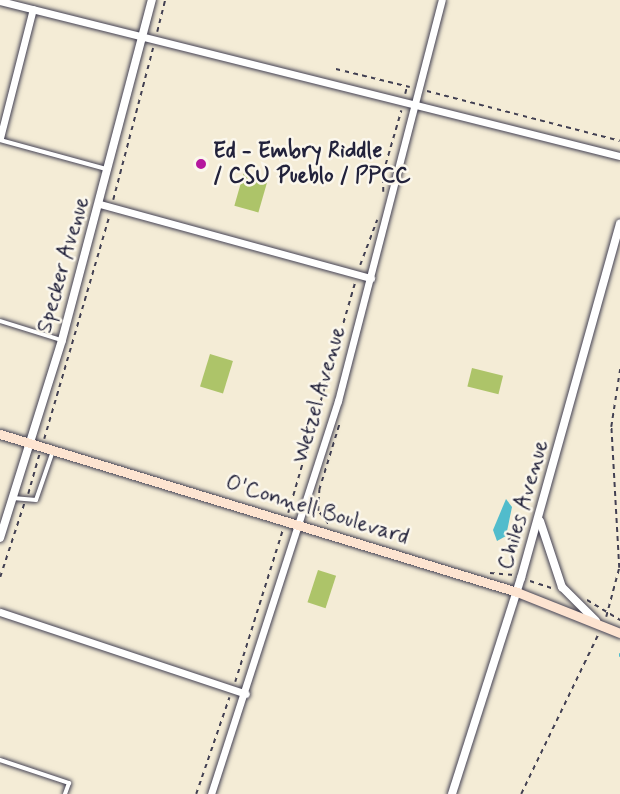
<!DOCTYPE html>
<html>
<head>
<meta charset="utf-8">
<style>
	body { margin:0 }
	#map { position:relative; width:620px; height:794px; overflow:hidden; background:#f4ecd6; font-family:Mynerve,sans-serif }
	div>[style] { position:absolute }
	.green>* { inset:0; background:#adc469; transform-origin:0 0 }
	.water>* { inset:0; background:#51bccc }
	.stream>* { height:2px; margin:-1px; padding:0 1px; transform-origin:1px; border-radius:1px; background:#51bccc }
	.path>* { height:1.5px; margin-top:-0.75px; transform-origin:0; background:repeating-linear-gradient(90deg,#424052 0 4.5px,transparent 0 9px) }
	.roads { filter:drop-shadow(0 0 2px #424052) drop-shadow(0 0 2px #424052) }
	.service>* { height:4px; margin:-2px; padding:0 2px; transform-origin:2px; border-radius:2px; background:#fff }
	.minor>* { height:7px; margin:-3.5px; padding:0 3.5px; transform-origin:3.5px; border-radius:3.5px; background:#fff }
	.tertiary>* { height:8px; margin:-4px; padding:0 4px; transform-origin:4px; border-radius:4px; background:#fff }
	.secondary>* { height:9px; margin:-4.5px; padding:0 4.5px; transform-origin:4.5px; border-radius:4.5px; background:#fde4d1 }
	.dots>* { width:16px; height:16px; translate:-50% -50%; box-sizing:border-box; border:3px solid #fbf7ec; border-radius:50% }
	span { translate:-50% -50%; white-space:nowrap; text-align:center; line-height:1.15; -webkit-text-stroke:5px #fbf7ec; paint-order:stroke }
	.poi-label { font-size:22px; color:#22223b; font-weight:700 }
	.left { translate:0 -50%; text-align:left }
	.street-label { font-size:22px; color:#22223b }
</style>
</head>
<body>
<div id="map">
	<div class="green">
		<i style="left:244px;top:172px;width:25px;height:35px;rotate:16deg"></i>
		<i style="left:210px;top:354px;width:24px;height:34px;rotate:17deg"></i>
		<i style="left:472px;top:368px;width:32px;height:19px;rotate:14deg"></i>
		<i style="left:318px;top:570px;width:19px;height:34px;rotate:18deg"></i>
	</div>
	<div class="water">
		<i style="clip-path:polygon(506px 499px,512px 507px,506px 536px,497px 541px,493px 530px)"></i>
	</div>
	<div class="stream">
		<i style="left:620px;top:654px;width:2px;rotate:90deg"></i>
	</div>
	<div class="path">
		<i style="left:157px;top:32px;width:33px;rotate:-76deg"></i>
		<i style="left:336px;top:69px;width:76px;rotate:13.7deg"></i>
		<i style="left:427px;top:91px;width:199px;rotate:14.5deg"></i>
		<i style="left:405px;top:94px;width:8px;rotate:-76deg"></i>
		<i style="left:383px;top:192px;width:19px;rotate:-90deg"></i>
		<i style="left:383px;top:173px;width:65px;rotate:-73.8deg"></i>
		<i style="left:113px;top:200px;width:157px;rotate:-75.3deg"></i>
		<i style="left:360px;top:265px;width:48px;rotate:-69.3deg"></i>
		<i style="left:44px;top:439px;width:234px;rotate:-73.7deg"></i>
		<i style="left:28px;top:494px;width:41px;rotate:-74.2deg"></i>
		<i style="left:288px;top:513px;width:241px;rotate:-73.8deg"></i>
		<i style="left:328px;top:524px;width:16px;rotate:-128deg"></i>
		<i style="left:318px;top:511px;width:21px;rotate:-87deg"></i>
		<i style="left:319px;top:490px;width:68px;rotate:-72.9deg"></i>
		<i style="left:490px;top:573px;width:24px;rotate:5deg"></i>
		<i style="left:0;top:577px;width:77px;rotate:-71.8deg"></i>
		<i style="left:530px;top:581px;width:25px;rotate:18deg"></i>
		<i style="left:587px;top:600px;width:39px;rotate:31deg"></i>
		<i style="left:606px;top:617px;width:51px;rotate:-75.1deg"></i>
		<i style="left:619px;top:568px;width:141px;rotate:-93.2deg"></i>
		<i style="left:611px;top:427px;width:59px;rotate:-81.2deg"></i>
		<i style="left:235px;top:682px;width:160px;rotate:-72.6deg"></i>
		<i style="left:196px;top:794px;width:102px;rotate:-71deg"></i>
		<i style="left:521px;top:794px;width:179px;rotate:-64.2deg"></i>
	</div>
	<div class="roads">
		<div class="service">
			<i style="left:0;top:140px;width:110px;rotate:15.3deg"></i>
			<i style="left:0;top:321px;width:64px;rotate:17.3deg"></i>
			<i style="left:13px;top:498px;width:23px;rotate:5deg"></i>
			<i style="left:36px;top:500px;width:52px;rotate:-70.9deg"></i>
			<i style="left:0;top:760px;width:73px;rotate:18.4deg"></i>
			<i style="left:69px;top:783px;width:12px;rotate:110deg"></i>
		</div>
		<div class="minor">
			<i style="left:0;top:1px;width:639px;rotate:14.04deg"></i>
			<i style="left:0;top:138px;width:133px;rotate:-75.7deg"></i>
			<i style="left:100px;top:204px;width:281px;rotate:15.3deg"></i>
			<i style="left:0;top:612px;width:259px;rotate:18.4deg"></i>
			<i style="left:211px;top:794px;width:413px;rotate:-72.1deg"></i>
			<i style="left:338px;top:401px;width:414px;rotate:-75.5deg"></i>
		</div>
		<div class="tertiary">
			<i style="left:540px;top:521px;width:70px;rotate:71.6deg"></i>
			<i style="left:562px;top:587px;width:48px;rotate:45deg"></i>
			<i style="left:0;top:538px;width:207px;rotate:-72.6deg"></i>
			<i style="left:62px;top:340px;width:352px;rotate:-75.2deg"></i>
			<i style="left:452px;top:794px;width:227px;rotate:-72.3deg"></i>
			<i style="left:521px;top:578px;width:368px;rotate:-74.4deg"></i>
		</div>
		<div class="secondary">
			<i style="left:0;top:434px;width:541px;rotate:16.99deg"></i>
			<i style="left:517px;top:592px;width:111px;rotate:21.7deg"></i>
		</div>
	</div>
	<div class="dots">
		<i style="left:201px;top:164px;background:#b5179e"></i>
	</div>
	<div class="poi-label">
		<span class="left" style="left:213px;top:164px">Ed - Embry Riddle<br>/ CSU Pueblo / PPCC</span>
	</div>
	<div class="street-label">
		<span style="left:64px;top:265px;rotate:-74deg">Specker Avenue</span>
		<span style="left:320px;top:395px;rotate:-74deg">Wetzel Avenue</span>
		<span style="left:524px;top:505px;rotate:-74deg">Chiles Avenue</span>
		<span style="left:317px;top:511px;rotate:17deg">O'Connell Boulevard</span>
	</div>
</div>
</body>
</html>
